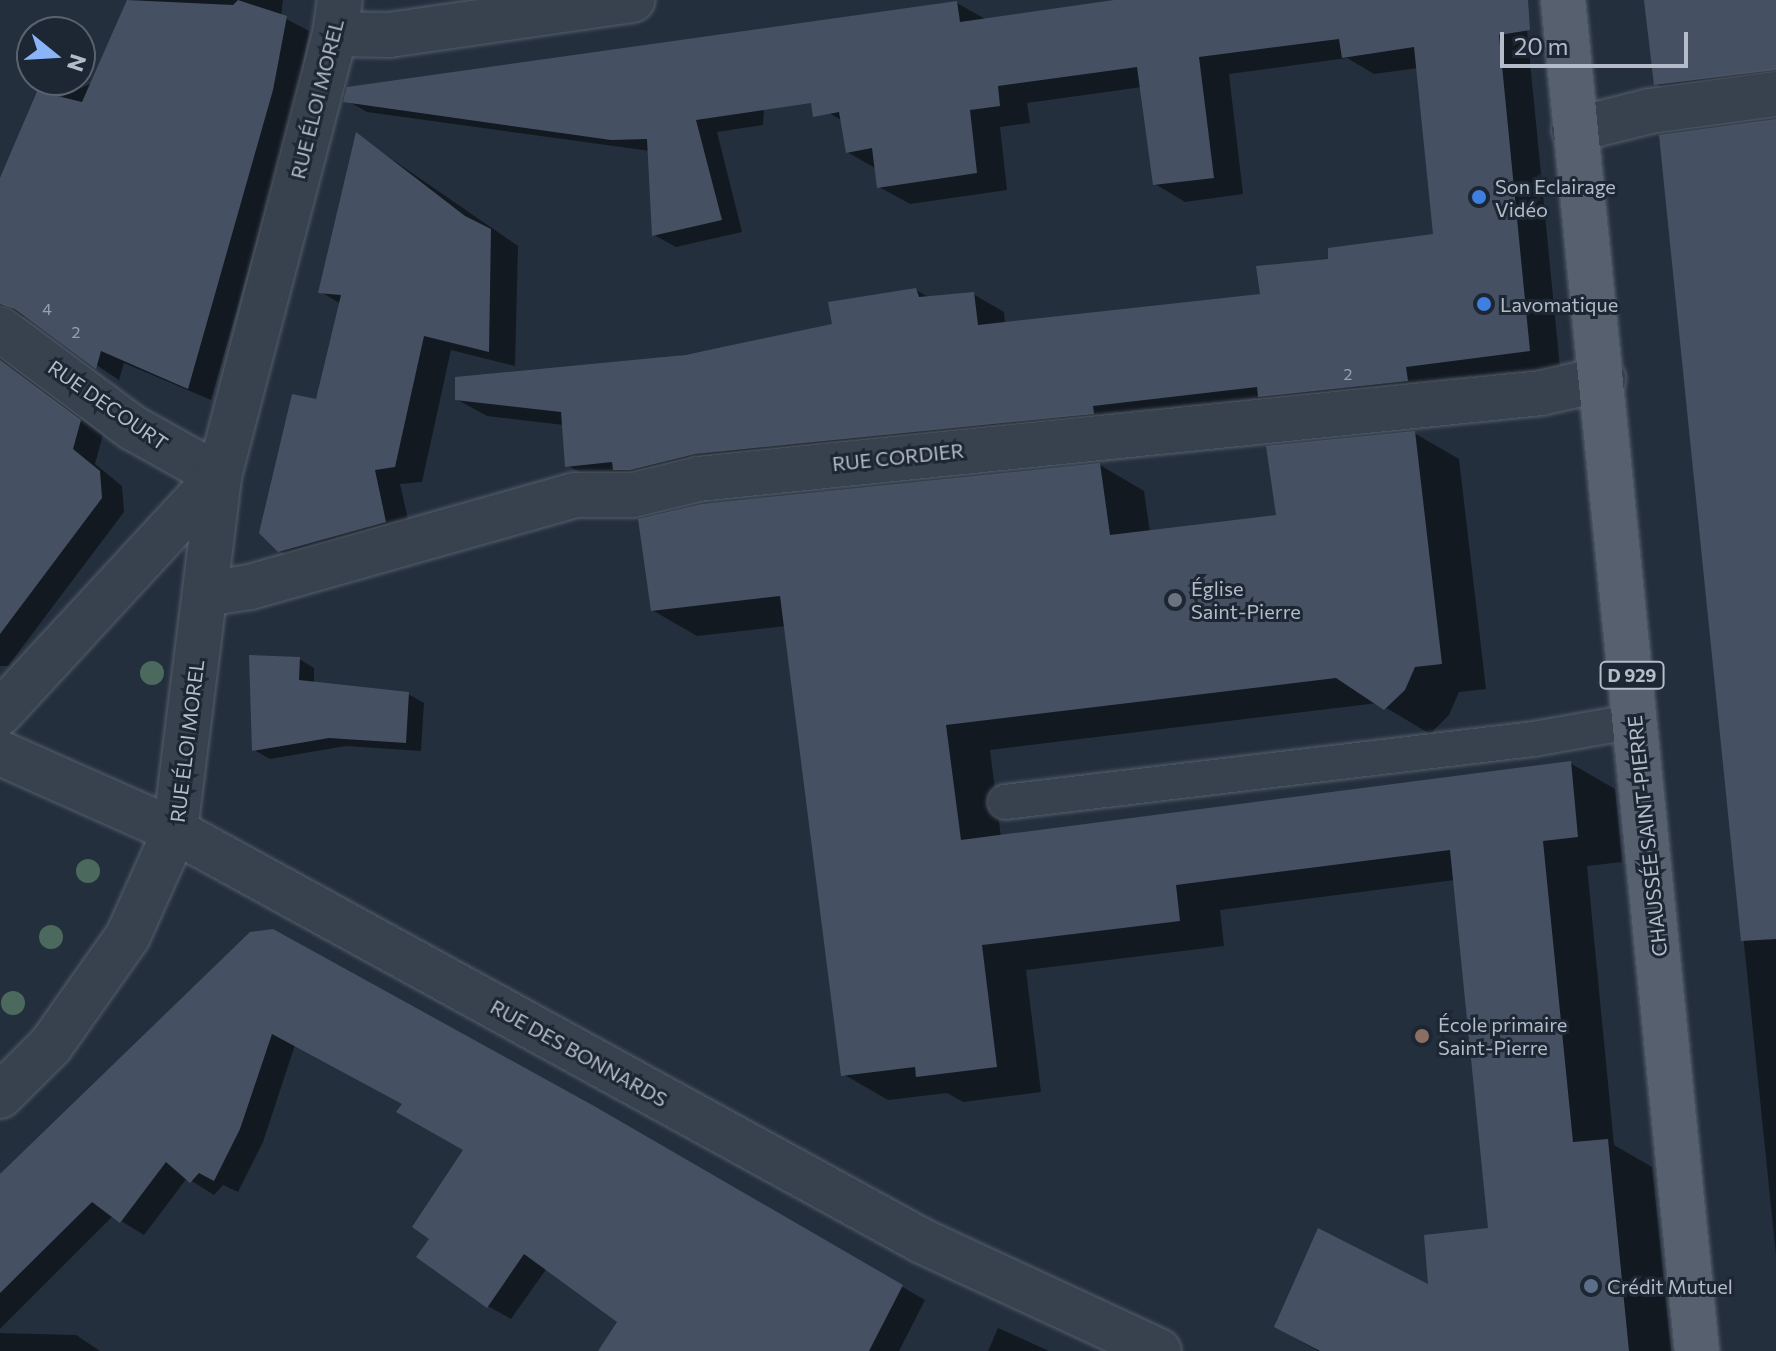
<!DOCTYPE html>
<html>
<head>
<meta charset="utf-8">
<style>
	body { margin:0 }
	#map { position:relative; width:1776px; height:1351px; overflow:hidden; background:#242f3e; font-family:Commissioner,sans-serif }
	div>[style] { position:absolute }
	.shadow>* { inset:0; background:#0007 }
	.building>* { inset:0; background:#455162 }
	.roads { filter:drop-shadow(0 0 2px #565f6c) drop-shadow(0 0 2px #565f6c) }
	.lane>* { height:34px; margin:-17px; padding:0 17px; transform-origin:17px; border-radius:17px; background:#38414e }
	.street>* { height:44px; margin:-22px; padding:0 22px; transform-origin:22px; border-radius:22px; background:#38414e }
	.primary>* { height:44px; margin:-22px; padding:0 22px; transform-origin:22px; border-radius:22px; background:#56606e }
	.trees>* { width:24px; height:24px; margin:-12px; border-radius:50%; background:#4b6a5d }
	.dots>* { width:22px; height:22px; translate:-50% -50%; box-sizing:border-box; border:4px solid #1d2633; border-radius:50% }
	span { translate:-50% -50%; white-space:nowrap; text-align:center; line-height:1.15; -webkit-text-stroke:6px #1d2633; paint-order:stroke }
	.number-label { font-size:16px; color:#98a1af }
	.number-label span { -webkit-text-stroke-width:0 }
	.shield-label span { padding:2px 6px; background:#1d2633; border:2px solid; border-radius:6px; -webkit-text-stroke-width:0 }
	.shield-label { font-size:18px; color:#b4bcc9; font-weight:700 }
	.street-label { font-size:20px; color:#b4bcc9 }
	.poi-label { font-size:20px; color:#b4bcc9 }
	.left { translate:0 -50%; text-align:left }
	.north { position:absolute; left:16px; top:16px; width:80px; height:80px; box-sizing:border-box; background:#1d2633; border:2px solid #59626f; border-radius:50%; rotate:108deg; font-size:22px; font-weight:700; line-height:32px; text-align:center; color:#b4bcc9 }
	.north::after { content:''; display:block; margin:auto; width:28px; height:36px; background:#8ab4f8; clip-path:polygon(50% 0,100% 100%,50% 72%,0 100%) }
	.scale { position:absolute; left:1500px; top:32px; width:188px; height:36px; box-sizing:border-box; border:4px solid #b4bcc9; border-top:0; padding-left:10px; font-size:24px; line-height:28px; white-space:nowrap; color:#b4bcc9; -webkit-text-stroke:6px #1d2633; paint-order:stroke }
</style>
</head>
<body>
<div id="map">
	<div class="shadow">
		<i style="clip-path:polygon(129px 0,283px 0,281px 16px,309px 31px,296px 104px,211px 400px,124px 363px,119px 380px,25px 317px,13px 319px,0 336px,0 181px,36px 92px,59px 98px,92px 83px)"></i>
		<i style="clip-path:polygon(1133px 0,1524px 0,1560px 368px,598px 483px,567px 465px,564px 425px,487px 416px,456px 399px,834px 326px,916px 290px,930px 298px,973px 294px,1004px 312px,1005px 324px,1262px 296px,1331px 261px,1435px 236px,1418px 68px,1374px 74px,1347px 58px,1229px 74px,1243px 194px,1185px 202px,1155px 184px,1142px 87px,1027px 103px,1030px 123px,1000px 127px,1007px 190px,910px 204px,879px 187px,877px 169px,847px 152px,843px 121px,829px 113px,957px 3px,987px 20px)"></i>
		<i style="clip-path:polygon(1647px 0,1776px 0,1776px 90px,1687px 102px,1656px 84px)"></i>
		<i style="clip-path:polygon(768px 45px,763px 125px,717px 132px,742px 232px,676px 247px,654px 235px,650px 151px,367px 112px,346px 100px)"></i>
		<i style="clip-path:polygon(1776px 119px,1776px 1255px,1661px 137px)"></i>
		<i style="clip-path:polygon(357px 135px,518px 246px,515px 366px,451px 350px,422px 482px,400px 484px,412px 537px,307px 566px,280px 551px,341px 304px,321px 292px)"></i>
		<i style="clip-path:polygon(0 345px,8px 364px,103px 435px,95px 464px,122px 486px,124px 512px,8px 666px,0 666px)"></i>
		<i style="clip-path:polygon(1414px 433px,1459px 459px,1486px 689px,1459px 692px,1449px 715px,1430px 734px,1378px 703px,990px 750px,1001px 837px,1570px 763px,1615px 789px,1622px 862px,1587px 866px,1614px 1145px,1652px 1167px,1671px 1351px,1318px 1351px,1276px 1327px,1431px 1288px,1490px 1230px,1455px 880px,1220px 910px,1224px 946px,1026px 970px,1041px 1092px,963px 1102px,947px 1093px,888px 1100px,843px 1074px,786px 626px,697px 636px,652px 610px,1100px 465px,1144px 491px,1150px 532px,1278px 516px)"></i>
		<i style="clip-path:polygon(299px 659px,314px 668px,314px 684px,408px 694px,424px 703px,421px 751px,346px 746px,270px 759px,254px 750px)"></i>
		<i style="clip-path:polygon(251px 934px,593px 1107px,925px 1300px,899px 1351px,601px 1351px,620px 1321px,547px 1268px,511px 1319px,488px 1306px,432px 1239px,466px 1150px,404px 1104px,295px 1045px,263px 1142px,238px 1192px,223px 1185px,214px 1195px,187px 1178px,144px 1235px,113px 1216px,0 1329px,0 1177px)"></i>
		<i style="clip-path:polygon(998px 1328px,1049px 1351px,988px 1351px)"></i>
		<i style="clip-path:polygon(0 1333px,76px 1335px,100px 1351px,0 1351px)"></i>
	</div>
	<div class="building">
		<i style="clip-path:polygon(127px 0,233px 5px,238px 0,287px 16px,273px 90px,188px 389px,101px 351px,96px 369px,15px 309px,0 304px,0 178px,37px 91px,82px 102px)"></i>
		<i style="clip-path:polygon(1114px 0,1528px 0,1530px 30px,1499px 35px,1530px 351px,1406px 367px,1408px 381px,1258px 397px,1257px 387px,1205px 393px,1093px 406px,1094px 414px,695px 454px,630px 470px,613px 470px,612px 462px,565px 467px,561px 412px,455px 400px,455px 377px,685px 355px,832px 324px,828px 302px,916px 288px,919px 297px,974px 292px,978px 325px,1260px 294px,1256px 266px,1328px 259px,1328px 248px,1433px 234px,1414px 47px,1342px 58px,1339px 39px,1199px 57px,1214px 178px,1153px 185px,1137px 67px,998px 86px,1000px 106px,970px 110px,977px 173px,877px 188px,872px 148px,846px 153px,839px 112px,813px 117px,811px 103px,696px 120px,722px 220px,652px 236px,647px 139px,611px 140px,343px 102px,347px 87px,957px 1px,960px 22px)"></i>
		<i style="clip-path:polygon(1644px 0,1776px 0,1776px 70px,1654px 85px)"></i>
		<i style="clip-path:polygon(1776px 119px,1776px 939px,1741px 941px,1659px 135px)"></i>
		<i style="clip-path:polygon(356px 132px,465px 216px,491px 229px,489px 352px,424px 336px,395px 467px,375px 470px,386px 522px,278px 552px,259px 533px,292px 394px,316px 399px,341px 295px,318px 293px)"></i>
		<i style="clip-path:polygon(0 360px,81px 420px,73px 449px,100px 471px,102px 498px,0 634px)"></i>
		<i style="clip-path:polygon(1415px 431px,1442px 664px,1415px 667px,1405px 690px,1384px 710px,1336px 678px,946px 725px,961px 840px,1571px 761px,1578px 837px,1543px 841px,1573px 1142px,1608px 1139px,1629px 1351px,1320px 1351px,1274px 1327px,1318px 1228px,1428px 1284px,1424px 1235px,1488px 1228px,1450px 850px,1176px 885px,1180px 921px,982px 945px,997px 1067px,916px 1077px,915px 1067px,841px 1076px,780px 596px,651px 611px,638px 519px,702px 504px,1100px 463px,1110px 535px,1276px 515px,1266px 446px)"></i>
		<i style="clip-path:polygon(249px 655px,300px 657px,299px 680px,409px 692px,406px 743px,329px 738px,252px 751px)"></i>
		<i style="clip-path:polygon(273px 929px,594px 1106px,903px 1285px,869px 1351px,598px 1351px,617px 1322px,524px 1254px,487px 1308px,416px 1257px,429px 1239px,412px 1227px,463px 1150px,396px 1112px,402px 1104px,272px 1034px,240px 1129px,214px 1181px,199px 1173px,190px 1183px,166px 1162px,120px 1223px,92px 1202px,0 1293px,0 1174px,250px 932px)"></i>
	</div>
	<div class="roads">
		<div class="lane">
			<i style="left:1005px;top:802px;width:532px;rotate:-6.8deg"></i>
			<i style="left:1533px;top:739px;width:105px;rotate:-9.9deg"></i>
		</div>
		<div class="street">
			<i style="left:335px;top:34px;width:54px;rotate:1.1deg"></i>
			<i style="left:389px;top:35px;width:246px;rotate:-8.2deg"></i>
			<i style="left:1574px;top:130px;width:78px;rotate:-14deg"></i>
			<i style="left:1650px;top:111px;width:127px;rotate:-7.7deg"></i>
			<i style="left:0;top:329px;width:166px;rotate:36.7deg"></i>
			<i style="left:133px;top:428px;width:98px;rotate:29.2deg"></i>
			<i style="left:205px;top:594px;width:46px;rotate:-8.8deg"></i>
			<i style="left:250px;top:587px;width:338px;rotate:-15.8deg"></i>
			<i style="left:575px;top:495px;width:58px"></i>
			<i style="left:633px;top:495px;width:67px;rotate:-13.8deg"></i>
			<i style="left:698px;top:479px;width:847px;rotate:-5.82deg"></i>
			<i style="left:1541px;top:393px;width:64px;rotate:-12.7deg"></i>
			<i style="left:0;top:713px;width:323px;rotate:-47.3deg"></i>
			<i style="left:0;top:753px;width:192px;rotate:24deg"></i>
			<i style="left:175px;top:831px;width:852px;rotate:28.76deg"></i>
			<i style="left:922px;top:1241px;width:261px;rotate:24.9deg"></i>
			<i style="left:0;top:1096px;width:72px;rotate:-45deg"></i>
			<i style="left:51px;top:1045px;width:133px;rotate:-54.8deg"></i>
			<i style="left:128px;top:936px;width:115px;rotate:-65.9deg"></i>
			<i style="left:175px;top:831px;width:358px;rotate:-82.9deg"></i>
			<i style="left:219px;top:476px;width:457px;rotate:-75.3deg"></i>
			<i style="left:335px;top:34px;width:34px;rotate:-82deg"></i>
		</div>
		<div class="primary">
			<i style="left:1563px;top:0;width:1358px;rotate:84.34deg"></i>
		</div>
	</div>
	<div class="trees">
		<i style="left:152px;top:673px"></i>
		<i style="left:88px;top:871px"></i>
		<i style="left:51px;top:937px"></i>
		<i style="left:13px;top:1003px"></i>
	</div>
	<div class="dots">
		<i style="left:1479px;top:197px;background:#3f7fe0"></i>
		<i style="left:1484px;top:304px;background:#3f7fe0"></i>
		<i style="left:1175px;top:600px;background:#6b7280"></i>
		<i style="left:1422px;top:1036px;background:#8d6e63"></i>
		<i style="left:1591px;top:1286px;background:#5c6f8a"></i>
	</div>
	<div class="number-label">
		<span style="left:47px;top:309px">4</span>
		<span style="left:76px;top:332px">2</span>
		<span style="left:1348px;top:374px">2</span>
	</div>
	<div class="shield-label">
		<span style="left:1632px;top:675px">D 929</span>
	</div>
	<div class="street-label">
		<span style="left:317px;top:99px;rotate:-76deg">RUE ÉLOI MOREL</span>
		<span style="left:108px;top:405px;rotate:35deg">RUE DECOURT</span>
		<span style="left:898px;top:457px;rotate:-6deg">RUE CORDIER</span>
		<span style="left:187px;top:741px;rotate:-83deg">RUE ÉLOI MOREL</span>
		<span style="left:1647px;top:836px;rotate:-96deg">CHAUSSÉE SAINT-PIERRE</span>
		<span style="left:579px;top:1053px;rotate:29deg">RUE DES BONNARDS</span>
	</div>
	<div class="poi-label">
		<span class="left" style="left:1495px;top:198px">Son Eclairage<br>Vidéo</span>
		<span class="left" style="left:1500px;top:304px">Lavomatique</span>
		<span class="left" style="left:1191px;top:600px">Église<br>Saint-Pierre</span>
		<span class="left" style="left:1438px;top:1036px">École primaire<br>Saint-Pierre</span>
		<span class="left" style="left:1607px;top:1286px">Crédit Mutuel</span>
	</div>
	<div class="north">N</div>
	<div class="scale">20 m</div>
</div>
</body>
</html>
